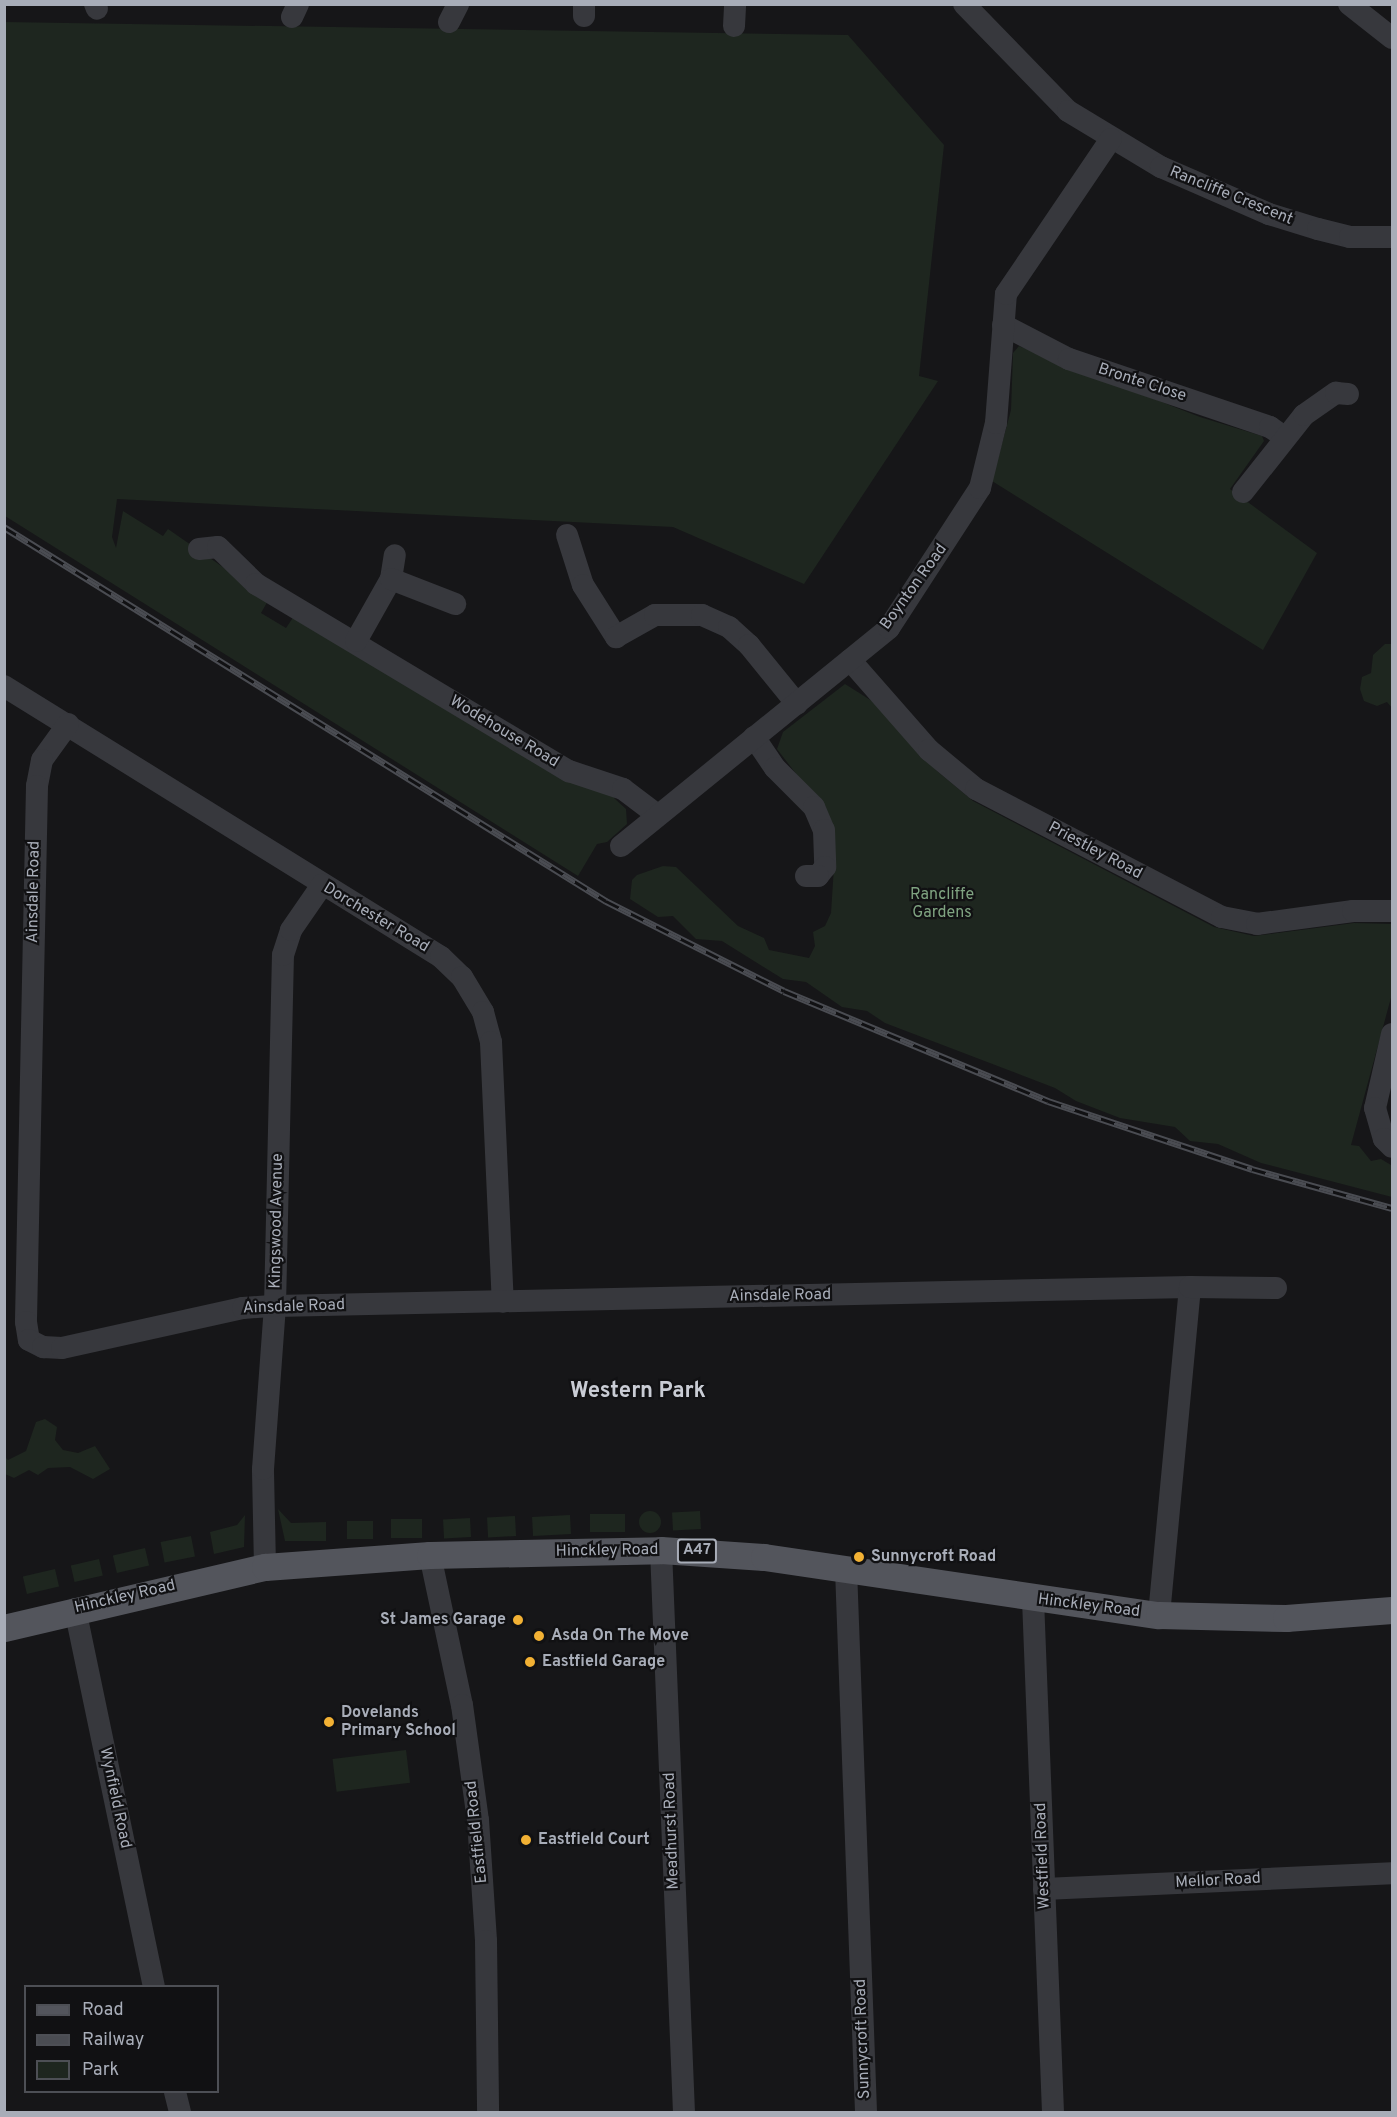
<!DOCTYPE html>
<html>
<head>
<meta charset="utf-8">
<style>
	body { margin:0 }
	#map { position:relative; width:1397px; height:2117px; overflow:hidden; background:#161618; font-family:Overpass,sans-serif }
	div>[style] { position:absolute }
	.green>* { inset:0; background:#1e261f; transform-origin:0 0 }
	.round { border-radius:50% }
	.minor>* { height:22px; margin:-11px; padding:0 11px; transform-origin:11px; border-radius:11px; background:#37383d }
	.major>* { height:27px; margin:-13.5px; padding:0 13.5px; transform-origin:13.5px; border-radius:13.5px; background:#53555c }
	.rail>* { height:7px; margin-top:-3.5px; transform-origin:0; background:repeating-linear-gradient(90deg,#111113 0 14px,#4a4c52 0 28px); box-sizing:border-box; border-block:2px solid #4a4c52 }
	.dots>* { width:16px; height:16px; translate:-50% -50%; box-sizing:border-box; border:3px solid #111113; border-radius:50% }
	span { translate:-50% -50%; white-space:nowrap; text-align:center; line-height:1.15; -webkit-text-stroke:4.5px #111113; paint-order:stroke }
	.shield-label span { padding:2px 4px; background:#111113; border:2px solid; border-radius:4px; -webkit-text-stroke-width:0 }
	.shield-label { font-size:15px; color:#a8adb8; font-weight:700 }
	.street-label { font-size:16px; color:#a8adb8 }
	.park-label { font-size:16px; color:#7fa381 }
	.poi-label { font-size:16px; color:#a8adb8; font-weight:700 }
	.left { translate:0 -50%; text-align:left }
	.right { translate:-100% -50%; text-align:right }
	.district-label { font-size:22px; color:#c9ccd4; font-weight:700 }
	.frame { position:absolute; inset:0; border:6px solid #a8adb8; pointer-events:none }
	.legend { position:absolute; left:24px; top:1985px; width:195px; height:108px; box-sizing:border-box; background:#111113; border:2px solid #4d4f55; margin:0; padding:8px 10px; list-style:none; font-size:18px; color:#a8adb8 }
	.legend li { display:flex; align-items:center; gap:12px; height:30px }
	.legend b { width:30px; border:2px solid #4d4f55 }
</style>
</head>
<body>
<div id="map">
	<div class="green">
		<i style="clip-path:polygon(4px 22px,848px 35px,944px 145px,919px 376px,938px 381px,804px 584px,673px 527px,117px 499px,112px 537px,116px 548px,123px 511px,163px 536px,168px 529px,269px 599px,261px 613px,286px 628px,294px 616px,616px 793px,614px 798px,626px 809px,627px 824px,607px 842px,597px 844px,578px 876px,5px 516px)"></i>
		<i style="clip-path:polygon(1019px 346px,1200px 417px,1262px 436px,1264px 441px,1230px 489px,1317px 553px,1263px 650px,992px 481px,1011px 410px,1013px 353px)"></i>
		<i style="clip-path:polygon(1385px 644px,1392px 644px,1392px 708px,1387px 702px,1377px 706px,1364px 701px,1360px 689px,1362px 677px,1371px 673px,1373px 655px)"></i>
		<i style="clip-path:polygon(845px 684px,872px 701px,937px 771px,973px 801px,1214px 927px,1254px 936px,1354px 923px,1392px 924px,1392px 994px,1351px 1145px,1359px 1146px,1371px 1161px,1381px 1159px,1391px 1165px,1392px 1197px,1261px 1163px,1218px 1144px,1190px 1141px,1175px 1127px,1120px 1118px,1076px 1101px,1055px 1088px,885px 1023px,867px 1011px,842px 1007px,806px 982px,783px 979px,722px 941px,696px 939px,673px 916px,658px 917px,630px 899px,632px 880px,637px 875px,663px 866px,676px 867px,738px 926px,764px 938px,769px 950px,809px 958px,815px 946px,813px 932px,825px 926px,831px 913px,835px 851px,797px 775px,777px 749px,783px 732px)"></i>
		<i style="clip-path:polygon(45px 1419px,57px 1427px,55px 1440px,63px 1450px,78px 1453px,95px 1446px,110px 1469px,93px 1479px,70px 1467px,48px 1468px,38px 1475px,29px 1470px,14px 1478px,5px 1474px,5px 1457px,8px 1460px,26px 1451px,36px 1422px)"></i>
		<i style="clip-path:polygon(278px 1509px,291px 1523px,326px 1522px,326px 1541px,285px 1541px)"></i>
		<i style="left:700px;top:1511px;width:18px;height:28px;rotate:87deg"></i>
		<i class="round" style="left:639px;top:1511px;width:22px;height:22px"></i>
		<i style="left:625px;top:1514px;width:18px;height:35px;rotate:90deg"></i>
		<i style="clip-path:polygon(245px 1515px,244px 1547px,214px 1554px,210px 1532px,237px 1525px)"></i>
		<i style="left:570px;top:1515px;width:19px;height:38px;rotate:87deg"></i>
		<i style="left:515px;top:1516px;width:20px;height:28px;rotate:87deg"></i>
		<i style="left:470px;top:1518px;width:19px;height:27px;rotate:87deg"></i>
		<i style="left:422px;top:1519px;width:19px;height:31px;rotate:90deg"></i>
		<i style="left:373px;top:1521px;width:18px;height:26px;rotate:90deg"></i>
		<i style="left:191px;top:1536px;width:21px;height:31px;rotate:79deg"></i>
		<i style="left:145px;top:1548px;width:18px;height:33px;rotate:77deg"></i>
		<i style="left:99px;top:1559px;width:17px;height:29px;rotate:77deg"></i>
		<i style="left:55px;top:1569px;width:18px;height:33px;rotate:77deg"></i>
		<i style="left:406px;top:1750px;width:33px;height:74px;rotate:83deg"></i>
	</div>
	<div class="minor">
		<i style="left:95px;top:4px;width:5px;rotate:68deg"></i>
		<i style="left:584px;top:4px;width:12px;rotate:90deg"></i>
		<i style="left:964px;top:4px;width:149px;rotate:45.8deg"></i>
		<i style="left:1068px;top:111px;width:109px;rotate:31.1deg"></i>
		<i style="left:1161px;top:167px;width:118px;rotate:23.5deg"></i>
		<i style="left:1269px;top:214px;width:51px;rotate:17deg"></i>
		<i style="left:1318px;top:229px;width:33px;rotate:14deg"></i>
		<i style="left:1350px;top:237px;width:42px"></i>
		<i style="left:1349px;top:4px;width:55px;rotate:38.3deg"></i>
		<i style="left:292px;top:17px;width:14px;rotate:-65deg"></i>
		<i style="left:449px;top:22px;width:20px;rotate:-63deg"></i>
		<i style="left:734px;top:26px;width:22px;rotate:-87deg"></i>
		<i style="left:1003px;top:325px;width:74px;rotate:27.3deg"></i>
		<i style="left:1069px;top:359px;width:212px;rotate:18.7deg"></i>
		<i style="left:1270px;top:427px;width:16px;rotate:35deg"></i>
		<i style="left:1243px;top:492px;width:98px;rotate:-51.6deg"></i>
		<i style="left:1304px;top:415px;width:39px;rotate:-35deg"></i>
		<i style="left:1336px;top:393px;width:12px;rotate:5deg"></i>
		<i style="left:567px;top:535px;width:52px;rotate:72.3deg"></i>
		<i style="left:583px;top:585px;width:62px;rotate:57.6deg"></i>
		<i style="left:616px;top:637px;width:45px;rotate:-29.4deg"></i>
		<i style="left:655px;top:615px;width:47px"></i>
		<i style="left:702px;top:615px;width:30px;rotate:24deg"></i>
		<i style="left:729px;top:627px;width:27px;rotate:42deg"></i>
		<i style="left:749px;top:645px;width:76px;rotate:50.9deg"></i>
		<i style="left:199px;top:549px;width:19px;rotate:-6deg"></i>
		<i style="left:218px;top:547px;width:53px;rotate:44.2deg"></i>
		<i style="left:256px;top:584px;width:365px;rotate:30.9deg"></i>
		<i style="left:569px;top:771px;width:57px;rotate:18.4deg"></i>
		<i style="left:623px;top:789px;width:41px;rotate:37.1deg"></i>
		<i style="left:391px;top:579px;width:24px;rotate:-81deg"></i>
		<i style="left:356px;top:641px;width:71px;rotate:-60.6deg"></i>
		<i style="left:391px;top:579px;width:69px;rotate:21.3deg"></i>
		<i style="left:850px;top:660px;width:120px;rotate:48.7deg"></i>
		<i style="left:929px;top:750px;width:61px;rotate:39.7deg"></i>
		<i style="left:976px;top:789px;width:277px;rotate:27.5deg"></i>
		<i style="left:1222px;top:917px;width:36px;rotate:11deg"></i>
		<i style="left:1257px;top:924px;width:97px;rotate:-7.7deg"></i>
		<i style="left:1353px;top:911px;width:39px"></i>
		<i style="left:4px;top:686px;width:514px;rotate:31.8deg"></i>
		<i style="left:441px;top:957px;width:29px;rotate:44deg"></i>
		<i style="left:462px;top:977px;width:41px;rotate:59deg"></i>
		<i style="left:483px;top:1012px;width:31px;rotate:75deg"></i>
		<i style="left:491px;top:1042px;width:260px;rotate:87.4deg"></i>
		<i style="left:68px;top:724px;width:44px;rotate:125.8deg"></i>
		<i style="left:42px;top:760px;width:26px;rotate:101deg"></i>
		<i style="left:37px;top:786px;width:536px;rotate:91.18deg"></i>
		<i style="left:26px;top:1322px;width:18px;rotate:81deg"></i>
		<i style="left:29px;top:1340px;width:16px;rotate:27deg"></i>
		<i style="left:43px;top:1347px;width:19px;rotate:3deg"></i>
		<i style="left:62px;top:1348px;width:185px;rotate:-12.5deg"></i>
		<i style="left:243px;top:1308px;width:32px;rotate:-4deg"></i>
		<i style="left:275px;top:1306px;width:915px;rotate:-1.19deg"></i>
		<i style="left:1190px;top:1287px;width:329px;rotate:95.4deg"></i>
		<i style="left:754px;top:737px;width:37px;rotate:56deg"></i>
		<i style="left:775px;top:768px;width:55px;rotate:45deg"></i>
		<i style="left:814px;top:807px;width:25px;rotate:67deg"></i>
		<i style="left:824px;top:830px;width:37px;rotate:88deg"></i>
		<i style="left:825px;top:867px;width:11px;rotate:128deg"></i>
		<i style="left:818px;top:876px;width:12px;rotate:180deg"></i>
		<i style="left:621px;top:846px;width:345px;rotate:-39.1deg"></i>
		<i style="left:889px;top:628px;width:167px;rotate:-57deg"></i>
		<i style="left:980px;top:488px;width:67px;rotate:-76.2deg"></i>
		<i style="left:996px;top:423px;width:129px;rotate:-85.6deg"></i>
		<i style="left:1006px;top:294px;width:187px;rotate:-55.9deg"></i>
		<i style="left:1392px;top:1034px;width:76px;rotate:102.9deg"></i>
		<i style="left:1375px;top:1108px;width:32px;rotate:74deg"></i>
		<i style="left:1384px;top:1139px;width:11px;rotate:45deg"></i>
		<i style="left:1190px;top:1287px;width:86px;rotate:0.7deg"></i>
		<i style="left:661px;top:1550px;width:562px;rotate:87.66deg"></i>
		<i style="left:430px;top:1555px;width:153px;rotate:78deg"></i>
		<i style="left:462px;top:1705px;width:116px;rotate:82.1deg"></i>
		<i style="left:478px;top:1820px;width:121px;rotate:86.2deg"></i>
		<i style="left:486px;top:1941px;width:171px;rotate:89.3deg"></i>
		<i style="left:265px;top:1567px;width:98px;rotate:-91.2deg"></i>
		<i style="left:263px;top:1469px;width:163px;rotate:-85.8deg"></i>
		<i style="left:275px;top:1306px;width:351px;rotate:-88.7deg"></i>
		<i style="left:283px;top:955px;width:26px;rotate:-72deg"></i>
		<i style="left:291px;top:930px;width:55px;rotate:-55.4deg"></i>
		<i style="left:846px;top:1569px;width:543px;rotate:87.89deg"></i>
		<i style="left:1033px;top:1599px;width:513px;rotate:87.77deg"></i>
		<i style="left:75px;top:1609px;width:385px;rotate:78.2deg"></i>
		<i style="left:1044px;top:1889px;width:348px;rotate:-2.6deg"></i>
		<i style="left:175px;top:2092px;width:21px;rotate:76deg"></i>
	</div>
	<div class="major">
		<i style="left:4px;top:1628px;width:268px;rotate:-13.2deg"></i>
		<i style="left:265px;top:1567px;width:165px;rotate:-4.2deg"></i>
		<i style="left:430px;top:1555px;width:231px;rotate:-1.2deg"></i>
		<i style="left:661px;top:1550px;width:103px;rotate:3.9deg"></i>
		<i style="left:764px;top:1557px;width:399px;rotate:8.4deg"></i>
		<i style="left:1159px;top:1615px;width:127px;rotate:1.4deg"></i>
		<i style="left:1286px;top:1618px;width:106px;rotate:-4.3deg"></i>
	</div>
	<div class="rail">
		<i style="left:4px;top:527px;width:709px;rotate:31.85deg"></i>
		<i style="left:606px;top:901px;width:199px;rotate:26.8deg"></i>
		<i style="left:784px;top:991px;width:286px;rotate:22.6deg"></i>
		<i style="left:1048px;top:1101px;width:215px;rotate:18.4deg"></i>
		<i style="left:1252px;top:1169px;width:145px;rotate:15.6deg"></i>
	</div>
	<div class="dots">
		<i style="left:859px;top:1557px;background:#f2b134"></i>
		<i style="left:518px;top:1620px;background:#f2b134"></i>
		<i style="left:539px;top:1636px;background:#f2b134"></i>
		<i style="left:530px;top:1662px;background:#f2b134"></i>
		<i style="left:329px;top:1722px;background:#f2b134"></i>
		<i style="left:526px;top:1840px;background:#f2b134"></i>
	</div>
	<div class="shield-label">
		<span style="left:697px;top:1551px">A47</span>
	</div>
	<div class="street-label">
		<span style="left:1231px;top:196px;rotate:22deg">Rancliffe Crescent</span>
		<span style="left:1142px;top:383px;rotate:18deg">Bronte Close</span>
		<span style="left:914px;top:587px;rotate:-54deg">Boynton Road</span>
		<span style="left:504px;top:732px;rotate:31deg">Wodehouse Road</span>
		<span style="left:1095px;top:851px;rotate:28deg">Priestley Road</span>
		<span style="left:34px;top:892px;rotate:-89deg">Ainsdale Road</span>
		<span style="left:376px;top:918px;rotate:31deg">Dorchester Road</span>
		<span style="left:277px;top:1221px;rotate:-89deg">Kingswood Avenue</span>
		<span style="left:780px;top:1296px;rotate:-1deg">Ainsdale Road</span>
		<span style="left:294px;top:1307px;rotate:-2deg">Ainsdale Road</span>
		<span style="left:607px;top:1551px;rotate:-1deg">Hinckley Road</span>
		<span style="left:125px;top:1597px;rotate:-13deg">Hinckley Road</span>
		<span style="left:1089px;top:1606px;rotate:7deg">Hinckley Road</span>
		<span style="left:115px;top:1798px;rotate:78deg">Wynfield Road</span>
		<span style="left:672px;top:1831px;rotate:-92deg">Meadhurst Road</span>
		<span style="left:477px;top:1832px;rotate:-96deg">Eastfield Road</span>
		<span style="left:1043px;top:1856px;rotate:-92deg">Westfield Road</span>
		<span style="left:1218px;top:1881px;rotate:-3deg">Mellor Road</span>
		<span style="left:863px;top:2039px;rotate:-92deg">Sunnycroft Road</span>
	</div>
	<div class="park-label">
		<span style="left:942px;top:904px">Rancliffe<br>Gardens</span>
	</div>
	<div class="poi-label">
		<span class="left" style="left:871px;top:1557px">Sunnycroft Road</span>
		<span class="right" style="left:506px;top:1620px">St James Garage</span>
		<span class="left" style="left:551px;top:1636px">Asda On The Move</span>
		<span class="left" style="left:542px;top:1662px">Eastfield Garage</span>
		<span class="left" style="left:341px;top:1722px">Dovelands<br>Primary School</span>
		<span class="left" style="left:538px;top:1840px">Eastfield Court</span>
	</div>
	<div class="district-label">
		<span style="left:638px;top:1392px">Western Park</span>
	</div>
	<div class="frame"></div>
	<ul class="legend">
	<li><b style="height:8px;background:#53555c"></b>Road</li>
	<li><b style="height:8px;background:#4a4c52"></b>Railway</li>
	<li><b style="height:16px;background:#1e261f"></b>Park</li>
	</ul>
</div>
</body>
</html>
